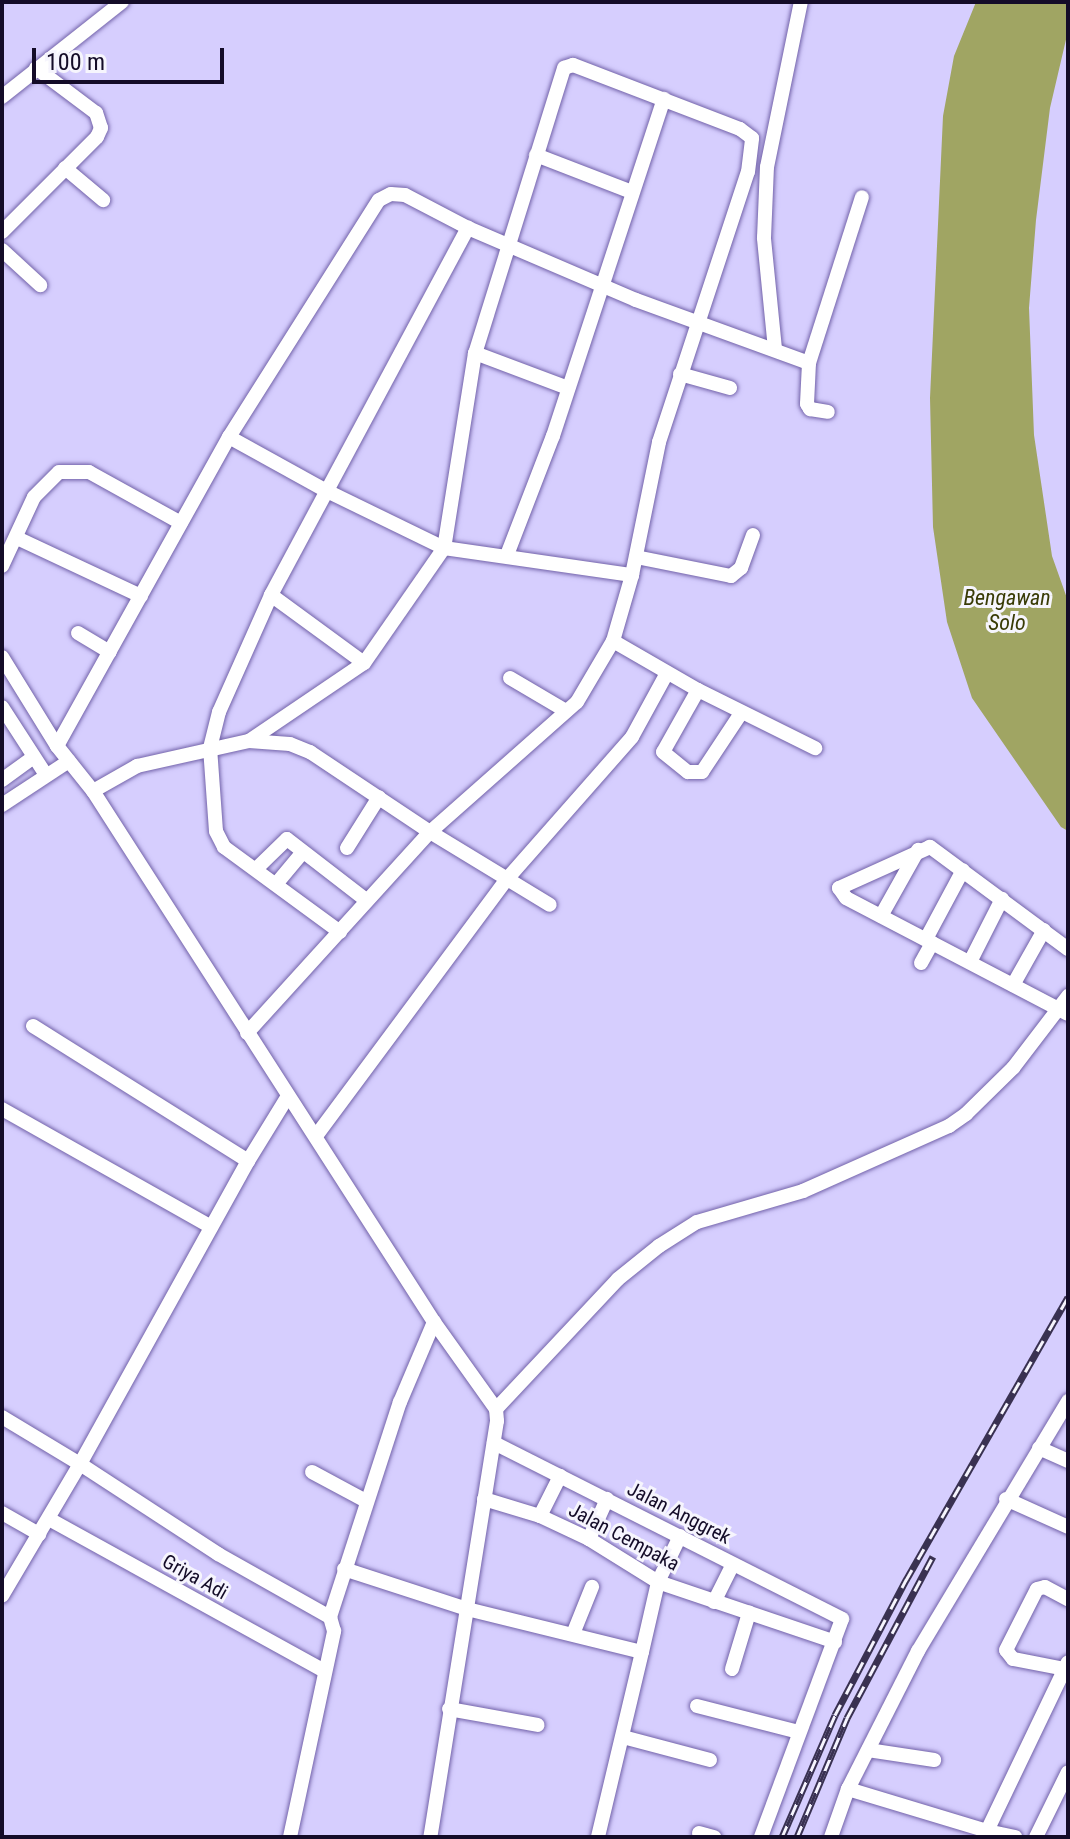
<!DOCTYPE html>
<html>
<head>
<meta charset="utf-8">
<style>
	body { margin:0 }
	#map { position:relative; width:1070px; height:1839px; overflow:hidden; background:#d6cefe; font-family:"Roboto Condensed",sans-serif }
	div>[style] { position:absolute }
	.water>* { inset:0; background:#a0a563 }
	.roads { filter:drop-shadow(0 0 2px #7262a9) drop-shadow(0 0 2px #7262a9) }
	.minor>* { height:14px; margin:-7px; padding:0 7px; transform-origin:7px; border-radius:7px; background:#fff }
	.rail>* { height:7px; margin-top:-3.5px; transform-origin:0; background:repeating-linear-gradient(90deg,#f6f5fd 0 12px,#393151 0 24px); box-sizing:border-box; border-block:2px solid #393151 }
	span { translate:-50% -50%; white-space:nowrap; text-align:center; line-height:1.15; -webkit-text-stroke:6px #f6f5fd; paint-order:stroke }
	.street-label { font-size:20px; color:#140c28 }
	.water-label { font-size:22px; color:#393b06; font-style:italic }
	.frame { position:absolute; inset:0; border:4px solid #140c28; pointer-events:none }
	.scale { position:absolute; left:32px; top:48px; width:192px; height:36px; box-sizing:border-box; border:4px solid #140c28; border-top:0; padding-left:10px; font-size:24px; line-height:28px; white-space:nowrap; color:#140c28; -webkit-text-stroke:6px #f6f5fd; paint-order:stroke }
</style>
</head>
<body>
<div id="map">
	<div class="water">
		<i style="clip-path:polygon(976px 2px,1068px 2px,1068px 31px,1050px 108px,1036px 220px,1029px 308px,1034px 435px,1052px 556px,1068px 601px,1068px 831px,1061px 827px,972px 698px,947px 622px,933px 527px,930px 398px,943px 116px,954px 56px)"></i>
	</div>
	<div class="roads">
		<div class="minor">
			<i style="left:2px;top:97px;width:153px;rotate:-38.4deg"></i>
			<i style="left:536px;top:155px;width:103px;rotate:21.1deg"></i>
			<i style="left:65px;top:168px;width:50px;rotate:40.1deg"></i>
			<i style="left:2px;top:232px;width:134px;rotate:-45deg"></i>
			<i style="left:97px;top:137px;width:10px;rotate:-66deg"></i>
			<i style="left:101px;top:128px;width:16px;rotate:-108deg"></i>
			<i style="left:96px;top:113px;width:75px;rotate:-143.1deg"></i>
			<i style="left:2px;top:250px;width:52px;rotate:42.6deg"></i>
			<i style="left:775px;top:349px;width:112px;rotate:-95.7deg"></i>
			<i style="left:764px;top:238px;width:71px;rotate:-87.6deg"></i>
			<i style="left:767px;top:167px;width:168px;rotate:-78.4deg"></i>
			<i style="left:475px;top:353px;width:99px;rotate:20.6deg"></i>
			<i style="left:809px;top:363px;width:41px;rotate:92.8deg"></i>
			<i style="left:807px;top:404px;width:6px;rotate:59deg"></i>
			<i style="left:810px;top:409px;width:18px;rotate:9deg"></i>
			<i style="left:680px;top:374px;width:52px;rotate:15.6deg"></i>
			<i style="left:229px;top:437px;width:112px;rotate:28.9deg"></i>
			<i style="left:327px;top:491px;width:130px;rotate:26deg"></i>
			<i style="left:444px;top:548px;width:190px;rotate:8.2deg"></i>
			<i style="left:632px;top:575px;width:136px;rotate:-78.5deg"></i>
			<i style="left:659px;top:442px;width:284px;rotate:-71.8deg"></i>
			<i style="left:748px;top:172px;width:34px;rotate:-83deg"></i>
			<i style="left:752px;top:138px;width:15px;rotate:-143deg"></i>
			<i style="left:740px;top:129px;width:179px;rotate:-159deg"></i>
			<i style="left:573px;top:65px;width:9px;rotate:162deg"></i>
			<i style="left:564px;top:68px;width:299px;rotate:107.3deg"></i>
			<i style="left:475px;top:353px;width:197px;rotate:99deg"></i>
			<i style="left:444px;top:548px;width:140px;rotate:124.8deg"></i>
			<i style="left:364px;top:663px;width:139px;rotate:145.9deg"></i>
			<i style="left:17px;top:538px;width:137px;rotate:25.1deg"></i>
			<i style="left:507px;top:555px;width:128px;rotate:-68.9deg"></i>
			<i style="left:553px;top:436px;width:355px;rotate:-71.8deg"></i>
			<i style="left:636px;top:557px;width:97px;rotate:11.3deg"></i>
			<i style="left:731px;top:576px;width:13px;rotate:-39deg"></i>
			<i style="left:741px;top:568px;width:35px;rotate:-70deg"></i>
			<i style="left:2px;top:566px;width:76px;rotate:-65.1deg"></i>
			<i style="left:34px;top:497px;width:35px;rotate:-45deg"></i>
			<i style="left:59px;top:472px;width:30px"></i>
			<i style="left:89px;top:472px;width:105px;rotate:29deg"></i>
			<i style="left:271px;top:595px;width:115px;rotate:36.2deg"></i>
			<i style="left:78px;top:633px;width:37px;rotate:31deg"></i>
			<i style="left:613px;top:641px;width:98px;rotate:30deg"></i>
			<i style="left:698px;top:690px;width:131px;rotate:26.4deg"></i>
			<i style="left:2px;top:657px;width:105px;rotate:58.3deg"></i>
			<i style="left:57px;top:746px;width:58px;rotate:51.3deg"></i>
			<i style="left:93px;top:791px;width:631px;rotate:57.29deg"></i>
			<i style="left:434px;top:1322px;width:107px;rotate:54.5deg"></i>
			<i style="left:496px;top:1409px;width:12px;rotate:85deg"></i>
			<i style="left:497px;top:1421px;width:421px;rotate:99.1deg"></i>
			<i style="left:510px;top:678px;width:65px;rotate:30.5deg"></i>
			<i style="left:698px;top:690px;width:71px;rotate:119.4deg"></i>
			<i style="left:663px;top:752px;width:32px;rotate:39deg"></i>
			<i style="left:688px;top:772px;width:14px"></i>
			<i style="left:702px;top:772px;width:71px;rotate:-56.5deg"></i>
			<i style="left:2px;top:707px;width:81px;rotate:57.1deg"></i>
			<i style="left:57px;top:746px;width:354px;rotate:-60.9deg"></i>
			<i style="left:229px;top:437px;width:280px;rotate:-57.7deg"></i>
			<i style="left:379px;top:200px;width:13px;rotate:-27deg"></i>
			<i style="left:391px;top:194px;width:14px;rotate:4deg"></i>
			<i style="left:405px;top:195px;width:71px;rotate:27.6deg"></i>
			<i style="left:468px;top:228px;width:183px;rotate:23.2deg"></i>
			<i style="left:636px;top:300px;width:184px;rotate:20deg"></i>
			<i style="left:809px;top:363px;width:174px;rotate:-72.3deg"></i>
			<i style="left:2px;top:780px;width:39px;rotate:-36deg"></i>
			<i style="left:93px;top:791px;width:51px;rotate:-29.6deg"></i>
			<i style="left:137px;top:766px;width:115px;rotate:-12.6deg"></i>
			<i style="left:249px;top:741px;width:41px;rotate:4.2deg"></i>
			<i style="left:290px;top:744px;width:22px;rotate:22deg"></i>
			<i style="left:310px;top:752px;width:144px;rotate:33.7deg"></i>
			<i style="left:430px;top:832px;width:140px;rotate:31.3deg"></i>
			<i style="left:2px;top:805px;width:80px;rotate:-33.3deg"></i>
			<i style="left:347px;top:848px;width:60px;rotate:-57.9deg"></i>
			<i style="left:256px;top:869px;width:43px;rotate:-44.1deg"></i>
			<i style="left:287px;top:839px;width:100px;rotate:37.7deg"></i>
			<i style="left:277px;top:883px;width:40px;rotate:-50deg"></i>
			<i style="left:881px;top:916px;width:76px;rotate:-60.7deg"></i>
			<i style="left:340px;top:932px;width:144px;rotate:-143.8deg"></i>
			<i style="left:224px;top:847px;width:18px;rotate:-117deg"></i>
			<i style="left:216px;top:831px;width:83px;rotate:-94.1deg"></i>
			<i style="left:210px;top:748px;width:37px;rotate:-76deg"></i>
			<i style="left:219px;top:712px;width:128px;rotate:-66deg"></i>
			<i style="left:271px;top:595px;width:417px;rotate:-61.8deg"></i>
			<i style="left:926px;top:939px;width:78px;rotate:-61.8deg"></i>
			<i style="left:1068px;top:949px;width:172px;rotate:-143.5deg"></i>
			<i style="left:930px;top:847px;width:100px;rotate:155.7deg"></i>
			<i style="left:839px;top:888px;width:12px;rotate:55deg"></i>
			<i style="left:846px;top:898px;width:250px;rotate:27.6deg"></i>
			<i style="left:970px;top:962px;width:71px;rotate:-63.1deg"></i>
			<i style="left:921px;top:963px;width:23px;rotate:-61deg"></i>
			<i style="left:1013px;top:985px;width:63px;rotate:-60.6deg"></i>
			<i style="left:33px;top:1026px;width:254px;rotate:32.1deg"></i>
			<i style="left:247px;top:1033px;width:272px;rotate:-47.7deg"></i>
			<i style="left:430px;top:832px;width:196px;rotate:-41.5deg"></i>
			<i style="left:577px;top:702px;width:71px;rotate:-59.5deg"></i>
			<i style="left:613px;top:641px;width:69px;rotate:-73.9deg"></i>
			<i style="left:288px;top:1096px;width:76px;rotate:121.6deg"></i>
			<i style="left:248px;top:1161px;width:346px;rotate:119deg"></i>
			<i style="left:80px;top:1464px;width:165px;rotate:33.1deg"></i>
			<i style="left:218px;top:1554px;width:129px;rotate:29.4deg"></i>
			<i style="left:2px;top:1109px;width:240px;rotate:29.4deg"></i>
			<i style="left:316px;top:1136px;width:320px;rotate:-53.4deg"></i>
			<i style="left:507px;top:879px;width:189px;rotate:-48.6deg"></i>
			<i style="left:632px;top:737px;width:73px;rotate:-61.3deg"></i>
			<i style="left:496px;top:1409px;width:178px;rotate:-46.8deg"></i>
			<i style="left:618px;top:1279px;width:53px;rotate:-38.8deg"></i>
			<i style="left:659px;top:1246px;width:45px;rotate:-32.3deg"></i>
			<i style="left:697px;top:1222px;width:110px;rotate:-16.3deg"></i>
			<i style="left:803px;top:1191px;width:160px;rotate:-24deg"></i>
			<i style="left:949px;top:1126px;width:21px;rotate:-35deg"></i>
			<i style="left:966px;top:1114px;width:66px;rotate:-44.4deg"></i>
			<i style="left:1013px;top:1068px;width:91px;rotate:-52.6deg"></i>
			<i style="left:2px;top:1417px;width:91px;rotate:31.1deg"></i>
			<i style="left:80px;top:1464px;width:153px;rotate:120.6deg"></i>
			<i style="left:494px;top:1443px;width:390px;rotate:26.8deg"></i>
			<i style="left:842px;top:1619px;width:233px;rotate:110.4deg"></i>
			<i style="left:1039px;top:1448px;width:32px;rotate:24deg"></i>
			<i style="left:312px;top:1472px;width:61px;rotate:28.2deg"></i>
			<i style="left:484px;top:1499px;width:59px;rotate:16.9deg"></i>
			<i style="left:540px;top:1516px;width:54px;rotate:25.1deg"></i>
			<i style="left:589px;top:1539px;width:81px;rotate:31.9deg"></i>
			<i style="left:658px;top:1582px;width:187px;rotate:18.7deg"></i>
			<i style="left:1006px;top:1499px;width:68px;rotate:24.3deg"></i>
			<i style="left:2px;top:1513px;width:43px;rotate:29.6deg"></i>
			<i style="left:540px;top:1516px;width:45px;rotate:-63.4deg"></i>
			<i style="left:49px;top:1519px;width:313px;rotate:28.9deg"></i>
			<i style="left:589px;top:1539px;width:44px;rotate:-65.8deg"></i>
			<i style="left:344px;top:1569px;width:129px;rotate:18deg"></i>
			<i style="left:467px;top:1609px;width:180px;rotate:13.8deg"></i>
			<i style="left:642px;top:1652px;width:190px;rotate:103.4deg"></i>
			<i style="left:714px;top:1602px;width:42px;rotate:-63.4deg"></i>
			<i style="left:573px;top:1634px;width:51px;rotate:-68deg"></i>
			<i style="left:642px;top:1652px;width:72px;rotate:-77.1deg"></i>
			<i style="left:658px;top:1582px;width:51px;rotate:-64.4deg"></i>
			<i style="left:732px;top:1669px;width:59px;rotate:-73.1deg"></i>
			<i style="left:1065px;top:1669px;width:53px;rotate:-169.1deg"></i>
			<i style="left:1013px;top:1659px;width:11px;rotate:-128deg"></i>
			<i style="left:1006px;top:1650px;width:68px;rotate:-63.1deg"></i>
			<i style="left:1037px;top:1589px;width:8px;rotate:-14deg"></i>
			<i style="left:1045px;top:1587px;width:26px;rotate:28deg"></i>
			<i style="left:697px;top:1706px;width:105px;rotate:14.3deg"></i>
			<i style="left:449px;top:1709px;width:90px;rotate:10.2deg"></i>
			<i style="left:623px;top:1737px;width:90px;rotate:14.8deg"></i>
			<i style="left:868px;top:1750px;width:67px;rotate:8.6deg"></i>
			<i style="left:848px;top:1789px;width:155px;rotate:-63.1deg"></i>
			<i style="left:918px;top:1651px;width:292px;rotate:-59deg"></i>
			<i style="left:699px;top:1833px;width:16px;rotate:15deg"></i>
			<i style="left:290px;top:1837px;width:211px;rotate:-77.9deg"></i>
			<i style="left:334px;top:1631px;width:15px;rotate:-106deg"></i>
			<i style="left:330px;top:1617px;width:226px;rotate:-72deg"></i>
			<i style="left:400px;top:1402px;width:87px;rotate:-67deg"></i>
			<i style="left:831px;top:1837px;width:51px;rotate:-70.5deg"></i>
			<i style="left:848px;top:1789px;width:145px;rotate:16.8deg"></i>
			<i style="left:987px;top:1831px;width:187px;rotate:-64.4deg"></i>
			<i style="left:984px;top:1837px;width:7px;rotate:-63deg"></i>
			<i style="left:987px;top:1831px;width:29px;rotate:12deg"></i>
			<i style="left:1036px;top:1837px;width:72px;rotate:-63.8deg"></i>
		</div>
	</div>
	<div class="rail">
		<i style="left:782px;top:1837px;width:133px;rotate:-66.5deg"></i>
		<i style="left:835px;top:1715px;width:153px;rotate:-62.3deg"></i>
		<i style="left:906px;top:1580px;width:326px;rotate:-60.2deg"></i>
		<i style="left:797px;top:1837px;width:129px;rotate:-67.2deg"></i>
		<i style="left:847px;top:1718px;width:183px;rotate:-62deg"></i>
	</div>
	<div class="street-label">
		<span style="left:679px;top:1513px;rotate:27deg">Jalan Anggrek</span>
		<span style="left:624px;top:1537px;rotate:28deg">Jalan Cempaka</span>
		<span style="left:195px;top:1577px;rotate:29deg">Griya Adi</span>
	</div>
	<div class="water-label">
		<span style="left:1007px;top:610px">Bengawan<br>Solo</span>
	</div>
	<div class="frame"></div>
	<div class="scale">100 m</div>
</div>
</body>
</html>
